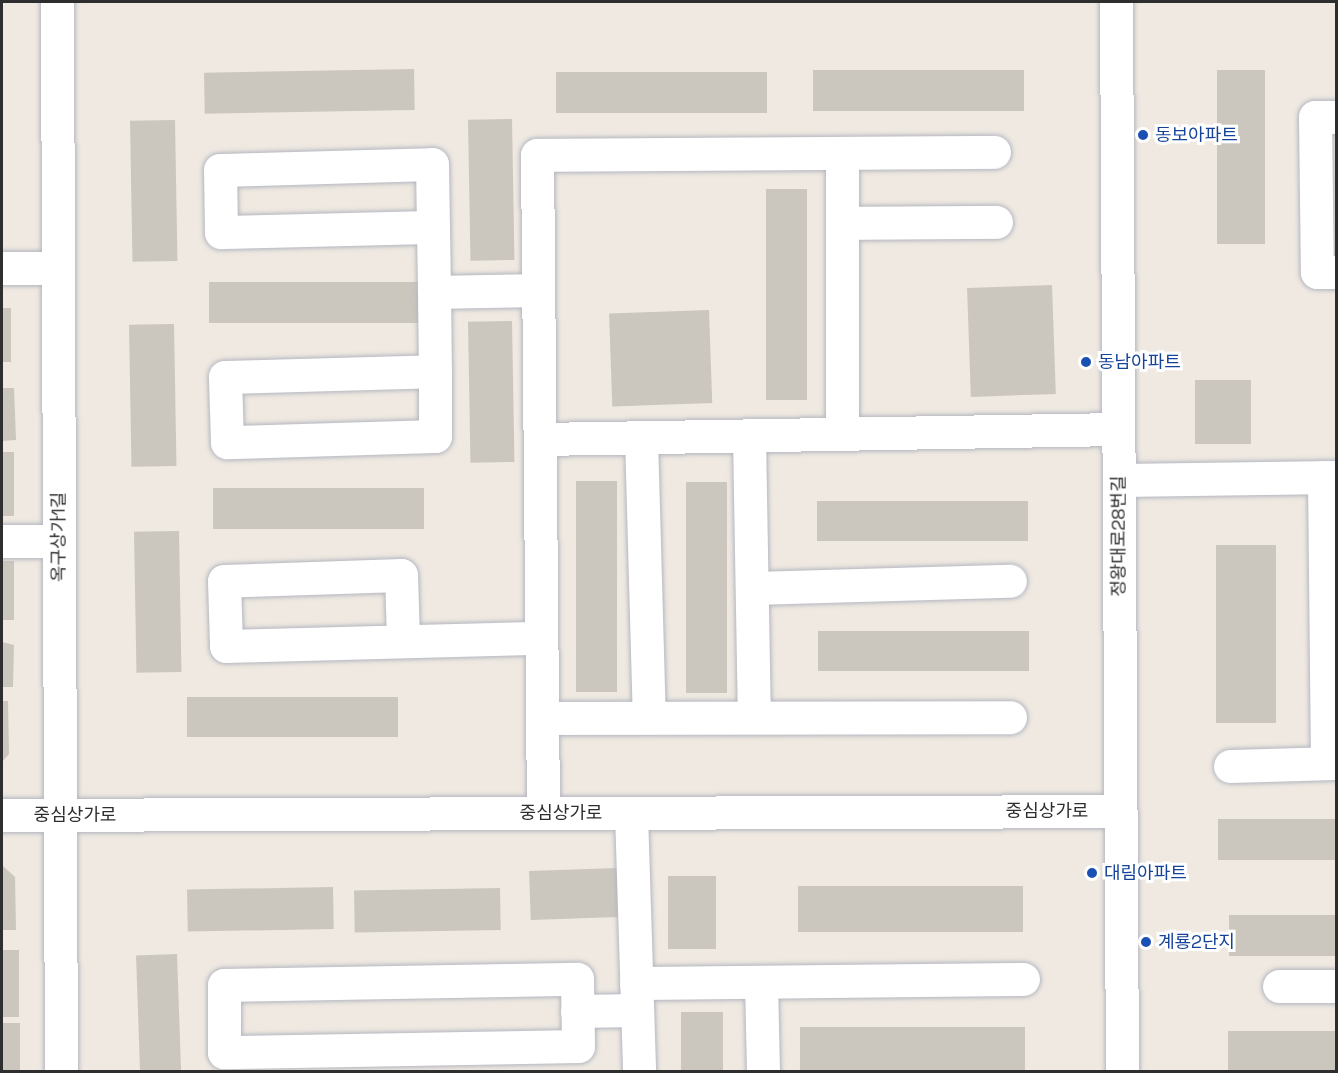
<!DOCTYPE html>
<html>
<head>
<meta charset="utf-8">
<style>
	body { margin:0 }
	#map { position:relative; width:1338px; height:1073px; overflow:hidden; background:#efe9e1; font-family:"Space Grotesk","Noto Sans KR",sans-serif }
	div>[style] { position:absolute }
	.building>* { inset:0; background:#cbc7bf; transform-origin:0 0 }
	.roads { filter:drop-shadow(0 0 2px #b4b7c1) drop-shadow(0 0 2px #b4b7c1) }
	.minor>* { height:33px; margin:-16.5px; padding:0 16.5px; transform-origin:16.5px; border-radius:16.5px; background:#fff }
	.dots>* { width:16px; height:16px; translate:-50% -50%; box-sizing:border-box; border:3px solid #fff; border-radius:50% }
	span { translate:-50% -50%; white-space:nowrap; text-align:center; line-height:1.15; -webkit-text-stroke:6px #fff; paint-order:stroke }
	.transit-label { font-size:18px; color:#164399 }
	.left { translate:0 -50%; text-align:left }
	.street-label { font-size:18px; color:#2e2e2e }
	.frame { position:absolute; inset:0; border:3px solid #2e2e2e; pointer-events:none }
</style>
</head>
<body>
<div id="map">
	<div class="building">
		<i style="left:414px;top:69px;width:41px;height:210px;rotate:89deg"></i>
		<i style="left:1024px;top:70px;width:41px;height:211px;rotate:90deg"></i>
		<i style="left:1265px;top:70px;width:174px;height:48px;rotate:90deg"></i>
		<i style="left:767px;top:72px;width:41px;height:211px;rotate:90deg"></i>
		<i style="left:512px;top:119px;width:141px;height:44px;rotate:89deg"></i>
		<i style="left:175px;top:120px;width:141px;height:45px;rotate:89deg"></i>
		<i style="left:807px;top:189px;width:211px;height:41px;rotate:90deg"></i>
		<i style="left:421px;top:282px;width:41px;height:212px;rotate:90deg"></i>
		<i style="left:1052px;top:285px;width:109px;height:85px;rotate:88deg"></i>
		<i style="left:2px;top:308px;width:9px;height:54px"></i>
		<i style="left:709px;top:310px;width:93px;height:100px;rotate:88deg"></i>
		<i style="left:512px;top:321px;width:141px;height:44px;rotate:89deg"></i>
		<i style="left:174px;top:324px;width:142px;height:45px;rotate:89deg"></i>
		<i style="left:1195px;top:380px;width:56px;height:64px"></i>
		<i style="clip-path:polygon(2px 388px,14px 388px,16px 440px,2px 441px)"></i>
		<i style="left:14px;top:452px;width:64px;height:12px;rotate:90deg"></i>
		<i style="left:576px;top:481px;width:41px;height:211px"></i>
		<i style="left:686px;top:482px;width:41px;height:211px"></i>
		<i style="left:424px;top:488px;width:41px;height:211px;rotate:90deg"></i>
		<i style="left:1028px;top:501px;width:40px;height:211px;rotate:90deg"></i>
		<i style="left:179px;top:531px;width:141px;height:45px;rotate:89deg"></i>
		<i style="left:1276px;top:545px;width:178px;height:60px;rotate:90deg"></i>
		<i style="left:2px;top:561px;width:12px;height:59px"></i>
		<i style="left:1029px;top:631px;width:40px;height:211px;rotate:90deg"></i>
		<i style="clip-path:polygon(2px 642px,14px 645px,13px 687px,2px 687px)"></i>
		<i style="left:398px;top:697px;width:40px;height:211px;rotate:90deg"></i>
		<i style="clip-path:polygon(2px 701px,8px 701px,9px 754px,2px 762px)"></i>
		<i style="left:1218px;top:819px;width:118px;height:41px"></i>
		<i style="clip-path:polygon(2px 865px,15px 877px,16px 930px,2px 930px)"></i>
		<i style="left:617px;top:868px;width:49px;height:88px;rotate:88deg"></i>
		<i style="left:668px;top:876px;width:48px;height:73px"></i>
		<i style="left:1023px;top:886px;width:46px;height:225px;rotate:90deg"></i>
		<i style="left:333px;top:887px;width:42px;height:146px;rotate:89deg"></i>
		<i style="left:500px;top:888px;width:42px;height:146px;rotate:89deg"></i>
		<i style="left:1336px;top:915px;width:41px;height:107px;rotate:90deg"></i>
		<i style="left:2px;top:950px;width:17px;height:67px"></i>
		<i style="left:177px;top:954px;width:118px;height:41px;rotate:88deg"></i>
		<i style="left:723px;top:1012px;width:60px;height:42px;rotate:90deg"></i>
		<i style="left:2px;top:1023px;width:18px;height:49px"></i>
		<i style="left:1025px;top:1027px;width:45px;height:225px;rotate:90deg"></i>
		<i style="left:1336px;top:1031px;width:41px;height:108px;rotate:90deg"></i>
	</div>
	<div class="roads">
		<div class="minor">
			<i style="left:57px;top:2px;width:1070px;rotate:89.79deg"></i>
			<i style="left:1116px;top:2px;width:1070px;rotate:89.68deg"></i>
			<i style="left:1336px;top:117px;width:21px;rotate:180deg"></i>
			<i style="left:1315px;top:117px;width:155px;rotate:89.3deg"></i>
			<i style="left:1317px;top:272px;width:19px"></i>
			<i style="left:842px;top:153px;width:281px;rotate:90deg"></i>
			<i style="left:842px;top:223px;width:154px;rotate:-0.4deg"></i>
			<i style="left:433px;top:227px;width:212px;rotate:178.6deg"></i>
			<i style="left:221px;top:232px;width:62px;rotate:-90.9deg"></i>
			<i style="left:220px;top:170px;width:212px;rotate:-1.6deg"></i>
			<i style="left:432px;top:164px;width:63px;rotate:89.1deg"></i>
			<i style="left:433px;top:227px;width:65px;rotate:89.1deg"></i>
			<i style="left:434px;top:292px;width:79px;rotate:89.3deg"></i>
			<i style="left:435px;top:371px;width:65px;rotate:90deg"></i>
			<i style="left:435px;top:436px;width:208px;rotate:178.3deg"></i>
			<i style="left:227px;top:442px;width:65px;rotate:-91.8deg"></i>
			<i style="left:225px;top:377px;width:210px;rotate:-1.6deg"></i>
			<i style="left:2px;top:268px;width:56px"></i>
			<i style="left:434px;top:292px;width:104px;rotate:-1.1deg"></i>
			<i style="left:749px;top:436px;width:281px;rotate:89deg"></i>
			<i style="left:641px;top:437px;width:280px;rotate:88.4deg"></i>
			<i style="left:540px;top:439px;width:578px;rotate:-0.99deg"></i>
			<i style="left:1324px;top:477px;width:286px;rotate:89.4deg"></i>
			<i style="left:1119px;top:480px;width:217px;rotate:-0.8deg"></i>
			<i style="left:2px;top:541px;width:57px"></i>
			<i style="left:752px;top:588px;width:258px;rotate:-1.6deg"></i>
			<i style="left:403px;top:641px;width:66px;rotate:-91.7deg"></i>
			<i style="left:401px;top:575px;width:177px;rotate:178.1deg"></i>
			<i style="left:224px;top:581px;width:65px;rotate:88.2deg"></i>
			<i style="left:226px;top:646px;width:315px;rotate:-1.5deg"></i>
			<i style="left:542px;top:718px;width:468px;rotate:-0.1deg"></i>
			<i style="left:1230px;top:766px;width:106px;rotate:-1.6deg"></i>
			<i style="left:543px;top:813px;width:658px;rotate:-90.52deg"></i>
			<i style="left:537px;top:155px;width:457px;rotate:-0.4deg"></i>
			<i style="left:631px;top:813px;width:259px;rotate:88.2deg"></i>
			<i style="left:2px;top:815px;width:1118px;rotate:-0.2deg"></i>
			<i style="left:577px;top:979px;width:67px;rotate:89.1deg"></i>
			<i style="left:578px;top:1046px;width:354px;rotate:179deg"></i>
			<i style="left:224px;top:1052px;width:67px;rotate:-90deg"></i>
			<i style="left:224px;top:985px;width:353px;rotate:-1deg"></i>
			<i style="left:761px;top:982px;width:90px;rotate:88.7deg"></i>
			<i style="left:636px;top:983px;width:387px;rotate:-0.6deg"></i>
			<i style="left:1279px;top:986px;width:57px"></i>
			<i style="left:577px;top:1011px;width:60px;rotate:-1deg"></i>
		</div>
	</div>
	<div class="dots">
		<i style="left:1143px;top:135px;background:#1a4fb4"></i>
		<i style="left:1086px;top:362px;background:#1a4fb4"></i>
		<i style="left:1092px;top:873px;background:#1a4fb4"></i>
		<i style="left:1146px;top:942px;background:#1a4fb4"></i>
	</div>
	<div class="transit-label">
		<span class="left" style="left:1155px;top:135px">동보아파트</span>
		<span class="left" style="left:1098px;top:362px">동남아파트</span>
		<span class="left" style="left:1104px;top:873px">대림아파트</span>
		<span class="left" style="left:1158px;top:942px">계룡2단지</span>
	</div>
	<div class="street-label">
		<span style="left:1119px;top:536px;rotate:-90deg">정왕대로28번길</span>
		<span style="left:59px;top:537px;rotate:-90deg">옥구상가1길</span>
		<span style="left:1047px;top:811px">중심상가로</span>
		<span style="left:561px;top:813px">중심상가로</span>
		<span style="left:75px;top:815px">중심상가로</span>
	</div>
	<div class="frame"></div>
</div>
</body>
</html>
